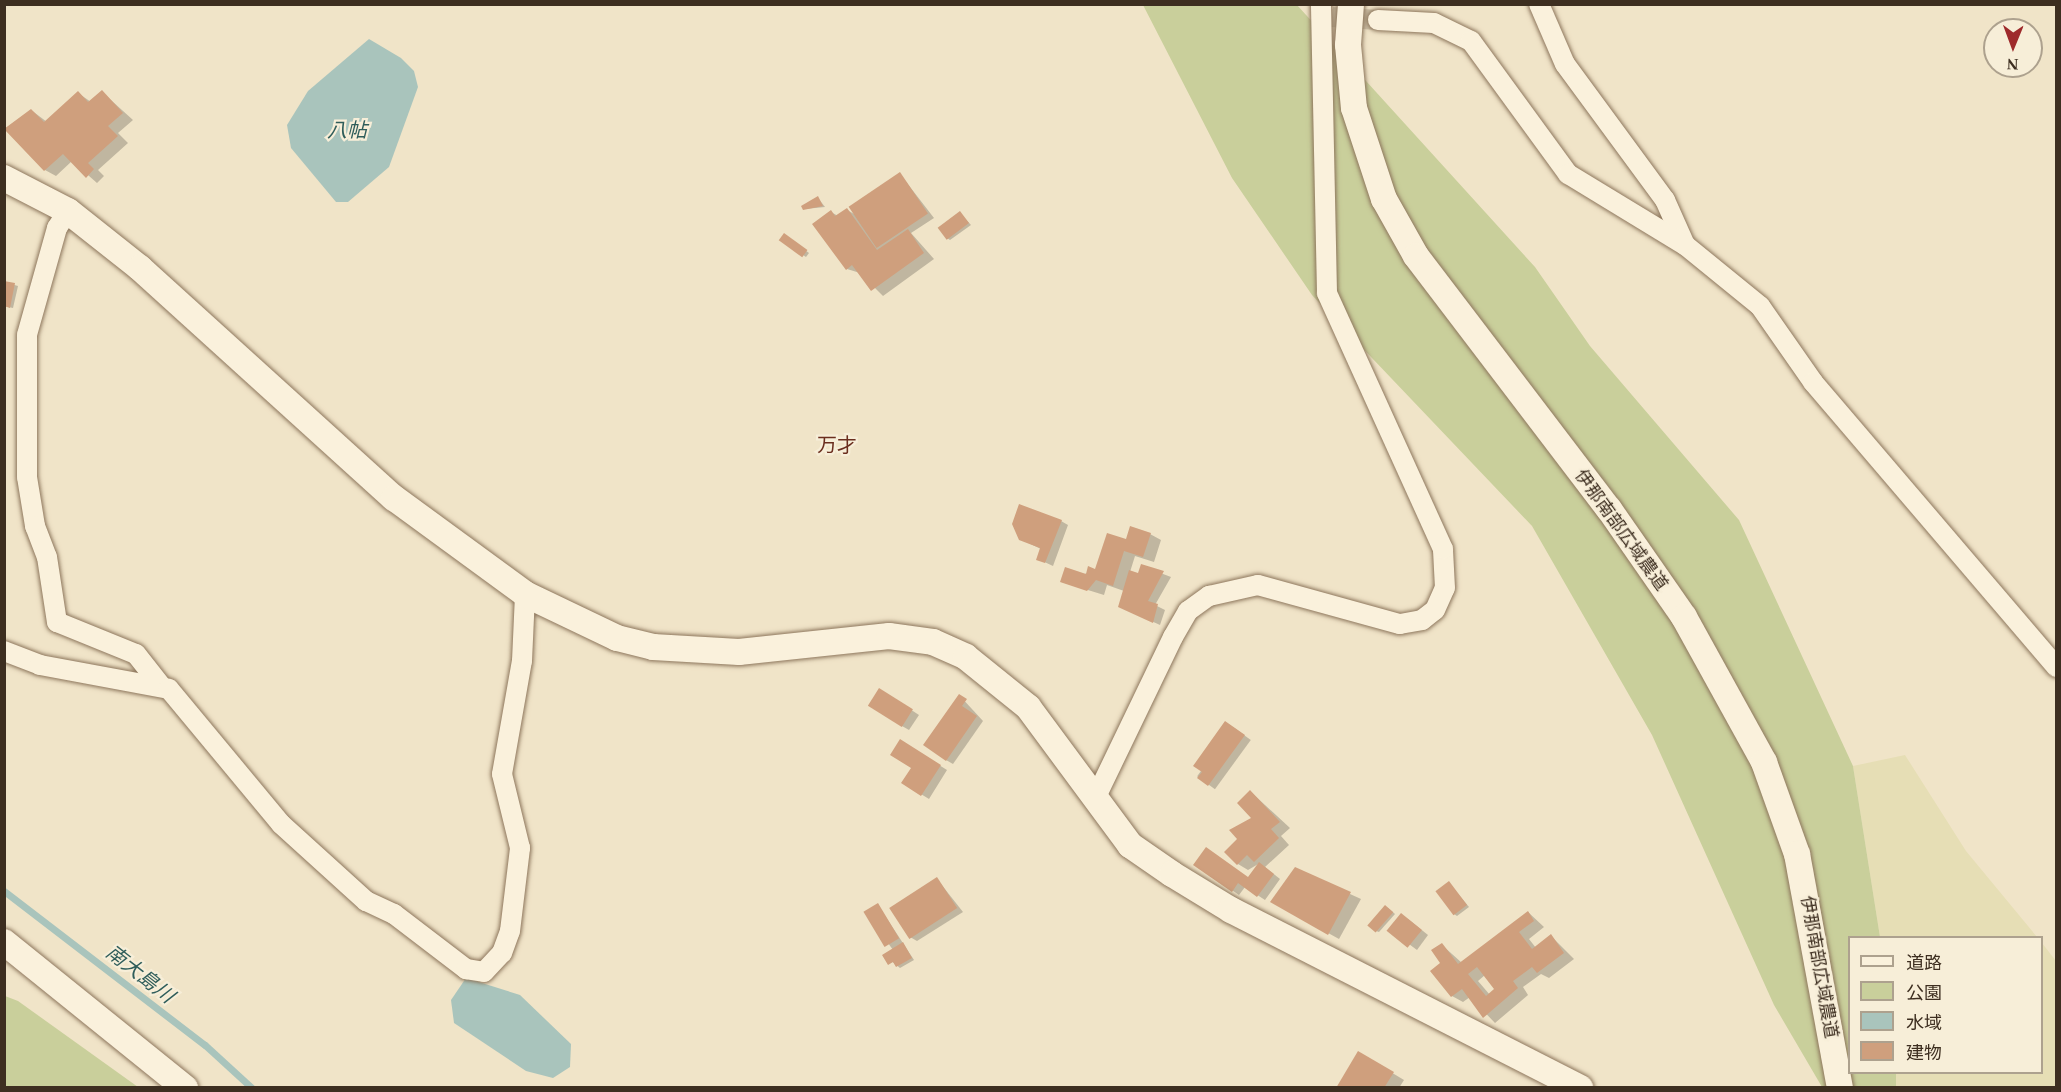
<!DOCTYPE html>
<html>
<head>
<meta charset="utf-8">
<style>
	body { margin:0 }
	#map { position:relative; width:2061px; height:1092px; overflow:hidden; background:#f0e4c8; font-family:"Times New Roman","Noto Sans JP",serif }
	div>[style] { position:absolute }
	.farmland>* { inset:0; background:#e6deb5 }
	.green>* { inset:0; background:#c9cf9b }
	.water>* { inset:0; background:#a9c4bc }
	.shadow>* { inset:0; background:#0003; transform-origin:0 0 }
	.stream>* { height:7px; margin:-3.5px; padding:0 3.5px; transform-origin:3.5px; border-radius:3.5px; background:#a9c4bc }
	.building>* { inset:0; background:#cf9f7d; transform-origin:0 0 }
	.minor-tunnel>* { height:20px; margin-top:-10px; transform-origin:0; background:repeating-linear-gradient(90deg,#ccc0a6 0 20px,transparent 0 30px) }
	.roads { filter:drop-shadow(0 0 2px #8d765c) drop-shadow(0 0 2px #8d765c) }
	.minor>* { height:20px; margin:-10px; padding:0 10px; transform-origin:10px; border-radius:10px; background:#faf1dc }
	.tertiary>* { height:26px; margin:-13px; padding:0 13px; transform-origin:13px; border-radius:13px; background:#faf1dc }
	span { translate:-50% -50%; white-space:nowrap; text-align:center; line-height:1.15; -webkit-text-stroke:4.5px #f7eed8; paint-order:stroke }
	.street-label { font-size:18px; color:#3d2e20 }
	.water-label { font-size:20px; color:#2f5d5a; font-style:italic }
	.neighbourhood-label { font-size:20px; color:#6b2e1e }
	.frame { position:absolute; inset:0; border:6px solid #3d2e20; pointer-events:none }
	.legend { position:absolute; left:1848px; top:936px; width:195px; height:138px; box-sizing:border-box; background:#f7eed8; border:2px solid #ada18e; margin:0; padding:8px 10px; list-style:none; font-size:18px; color:#3d2e20 }
	.legend li { display:flex; align-items:center; gap:12px; height:30px }
	.legend b { width:30px; border:2px solid #ada18e }
	.north { position:absolute; left:1983px; top:18px; width:60px; height:60px; box-sizing:border-box; background:#f7eed8; border:2px solid #ada18e; border-radius:50%; rotate:181deg; font-size:16px; font-weight:700; line-height:24px; text-align:center; color:#3d2e20 }
	.north::after { content:''; display:block; margin:auto; width:21px; height:27px; background:#9e2a2b; clip-path:polygon(50% 0,100% 100%,50% 72%,0 100%) }
</style>
</head>
<body>
<div id="map">
	<div class="farmland">
		<i style="clip-path:polygon(1905px 755px,1966px 851px,2037px 937px,1880px 937px,1853px 766px)"></i>
		<i style="clip-path:polygon(2042px 943px,2056px 961px,2056px 1087px,1896px 1087px,1896px 1073px,2042px 1072px)"></i>
	</div>
	<div class="green">
		<i style="clip-path:polygon(1143px 5px,1297px 5px,1535px 267px,1590px 346px,1739px 520px,1853px 766px,1880px 937px,1850px 938px,1850px 1072px,1896px 1073px,1896px 1087px,1822px 1087px,1774px 1005px,1652px 735px,1532px 526px,1312px 295px,1232px 178px)"></i>
		<i style="clip-path:polygon(5px 996px,18px 1001px,138px 1087px,5px 1087px)"></i>
	</div>
	<div class="water">
		<i style="clip-path:polygon(369px 39px,401px 58px,414px 71px,418px 87px,389px 167px,348px 202px,336px 202px,291px 148px,287px 125px,308px 91px)"></i>
		<i style="clip-path:polygon(466px 978px,520px 995px,571px 1044px,570px 1067px,553px 1078px,526px 1071px,454px 1023px,451px 1000px)"></i>
	</div>
	<div class="shadow">
		<i style="clip-path:polygon(102px 92px,133px 120px,118px 133px,128px 143px,98px 170px,104px 176px,97px 183px,72px 161px,56px 176px,45px 170px,6px 128px,31px 110px,47px 122px,78px 93px,91px 102px)"></i>
		<i style="clip-path:polygon(900px 174px,934px 218px,911px 233px,934px 259px,883px 296px,860px 273px,847px 269px,831px 212px,838px 216px,847px 210px,856px 215px)"></i>
		<i style="clip-path:polygon(818px 198px,825px 207px,805px 209px)"></i>
		<i style="clip-path:polygon(960px 213px,971px 225px,950px 240px,947px 238px)"></i>
		<i style="clip-path:polygon(784px 235px,809px 253px,806px 257px,803px 255px)"></i>
		<i style="clip-path:polygon(4px 282px,18px 286px,13px 308px,4px 306px)"></i>
		<i style="clip-path:polygon(1061px 521px,1068px 525px,1053px 566px,1038px 559px,1041px 549px,1020px 539px)"></i>
		<i style="clip-path:polygon(1150px 534px,1161px 540px,1154px 562px,1135px 556px,1130px 572px,1139px 574px,1142px 566px,1171px 577px,1155px 605px,1165px 610px,1160px 625px,1127px 610px,1124px 591px,1107px 585px,1104px 595px,1062px 582px,1096px 570px,1127px 541px)"></i>
		<i style="clip-path:polygon(887px 694px,919px 715px,909px 730px,902px 726px)"></i>
		<i style="clip-path:polygon(960px 696px,983px 721px,953px 764px,946px 760px)"></i>
		<i style="left:1233px;top:727px;width:22px;height:61px;rotate:36deg"></i>
		<i style="clip-path:polygon(907px 745px,947px 770px,929px 799px,903px 783px,913px 767px)"></i>
		<i style="clip-path:polygon(1251px 792px,1290px 828px,1281px 836px,1289px 845px,1265px 867px,1280px 879px,1265px 900px,1245px 887px,1239px 895px,1195px 864px,1249px 878px,1260px 863px,1248px 870px,1238px 864px,1239px 839px,1253px 818px)"></i>
		<i style="clip-path:polygon(1295px 869px,1361px 899px,1339px 939px,1272px 902px)"></i>
		<i style="clip-path:polygon(937px 879px,963px 912px,917px 941px,910px 937px)"></i>
		<i style="clip-path:polygon(1449px 883px,1469px 907px,1457px 916px,1454px 914px)"></i>
		<i style="clip-path:polygon(878px 905px,914px 960px,900px 968px,884px 955px,893px 950px,866px 912px)"></i>
		<i style="clip-path:polygon(1388px 908px,1395px 914px,1379px 932px,1376px 931px)"></i>
		<i style="clip-path:polygon(evenodd,1528px 912px,1544px 927px,1529px 939px,1536px 948px,1551px 936px,1574px 959px,1549px 978px,1541px 974px,1523px 987px,1528px 995px,1495px 1023px,1470px 997px,1463px 1002px,1452px 996px,1442px 945px,1462px 963px,1528px 912px,1485px 975px,1496px 989px,1490px 995px,1478px 981px,1485px 975px)"></i>
		<i style="clip-path:polygon(1408px 919px,1428px 935px,1417px 950px,1390px 930px)"></i>
		<i style="clip-path:polygon(1359px 1053px,1404px 1080px,1399px 1088px,1338px 1088px)"></i>
	</div>
	<div class="stream">
		<i style="left:4px;top:891px;width:253px;rotate:37.5deg"></i>
		<i style="left:205px;top:1045px;width:64px;rotate:42.5deg"></i>
	</div>
	<div class="building">
		<i style="clip-path:polygon(102px 90px,123px 113px,108px 126px,118px 136px,88px 163px,94px 169px,86px 178px,63px 154px,44px 171px,4px 129px,31px 109px,44px 122px,78px 91px,88px 102px)"></i>
		<i style="left:900px;top:172px;width:50px;height:62px;rotate:56deg"></i>
		<i style="clip-path:polygon(818px 196px,823px 206px,803px 210px,801px 206px)"></i>
		<i style="clip-path:polygon(847px 208px,877px 250px,908px 229px,924px 253px,871px 291px,852px 265px,846px 270px,812px 224px,831px 210px,835px 216px)"></i>
		<i style="left:960px;top:211px;width:15px;height:28px;rotate:53deg"></i>
		<i style="left:784px;top:233px;width:29px;height:9px;rotate:36deg"></i>
		<i style="clip-path:polygon(4px 281px,15px 283px,10px 308px,4px 306px)"></i>
		<i style="clip-path:polygon(1019px 504px,1062px 520px,1045px 563px,1036px 560px,1040px 548px,1019px 540px,1012px 524px)"></i>
		<i style="clip-path:polygon(1130px 526px,1151px 533px,1143px 557px,1124px 551px,1113px 586px,1096px 580px,1087px 591px,1060px 582px,1065px 567px,1086px 574px,1088px 566px,1095px 569px,1107px 533px,1126px 539px)"></i>
		<i style="clip-path:polygon(1141px 564px,1164px 571px,1148px 601px,1158px 604px,1153px 623px,1118px 607px,1129px 570px,1138px 573px)"></i>
		<i style="left:879px;top:688px;width:40px;height:21px;rotate:32deg"></i>
		<i style="clip-path:polygon(959px 694px,967px 699px,962px 706px,977px 716px,946px 761px,923px 745px)"></i>
		<i style="clip-path:polygon(1225px 721px,1245px 735px,1208px 786px,1197px 778px,1202px 772px,1193px 766px)"></i>
		<i style="clip-path:polygon(900px 739px,941px 765px,921px 796px,901px 783px,911px 768px,890px 755px)"></i>
		<i style="clip-path:polygon(1250px 790px,1280px 822px,1271px 829px,1279px 838px,1254px 862px,1247px 855px,1237px 865px,1224px 852px,1237px 839px,1229px 830px,1251px 818px,1237px 803px)"></i>
		<i style="clip-path:polygon(1206px 847px,1248px 877px,1259px 862px,1274px 874px,1257px 897px,1238px 883px,1232px 892px,1193px 865px)"></i>
		<i style="clip-path:polygon(1295px 867px,1351px 892px,1328px 935px,1270px 902px)"></i>
		<i style="left:937px;top:877px;width:37px;height:57px;rotate:57deg"></i>
		<i style="left:1449px;top:881px;width:30px;height:17px;rotate:53deg"></i>
		<i style="left:878px;top:903px;width:41px;height:17px;rotate:59deg"></i>
		<i style="left:1385px;top:905px;width:11px;height:27px;rotate:41deg"></i>
		<i style="clip-path:polygon(evenodd,1528px 911px,1534px 921px,1519px 932px,1532px 949px,1551px 934px,1564px 953px,1537px 973px,1532px 967px,1513px 981px,1518px 988px,1483px 1018px,1462px 989px,1451px 997px,1430px 971px,1440px 963px,1431px 950px,1442px 943px,1458px 964px,1528px 911px,1477px 967px,1494px 989px,1486px 996px,1468px 974px,1477px 967px)"></i>
		<i style="left:1401px;top:913px;width:27px;height:23px;rotate:39deg"></i>
		<i style="clip-path:polygon(903px 942px,912px 958px,896px 967px,893px 962px,888px 965px,882px 955px)"></i>
		<i style="clip-path:polygon(1358px 1051px,1394px 1072px,1384px 1088px,1336px 1088px)"></i>
	</div>
	<div class="minor-tunnel">
		<i style="left:1332px;top:17px;width:46px;rotate:3.7deg"></i>
	</div>
	<div class="roads">
		<div class="minor">
			<i style="left:1539px;top:4px;width:65px;rotate:66.6deg"></i>
			<i style="left:1565px;top:64px;width:169px;rotate:53.7deg"></i>
			<i style="left:1665px;top:200px;width:49px;rotate:66deg"></i>
			<i style="left:1378px;top:20px;width:56px;rotate:3.1deg"></i>
			<i style="left:1434px;top:23px;width:41px;rotate:25.9deg"></i>
			<i style="left:1471px;top:41px;width:165px;rotate:53.9deg"></i>
			<i style="left:1568px;top:174px;width:137px;rotate:31.3deg"></i>
			<i style="left:1685px;top:245px;width:97px;rotate:39.1deg"></i>
			<i style="left:1760px;top:306px;width:93px;rotate:55.1deg"></i>
			<i style="left:1813px;top:382px;width:375px;rotate:49.5deg"></i>
			<i style="left:68px;top:211px;width:20px;rotate:123deg"></i>
			<i style="left:57px;top:228px;width:111px;rotate:105.7deg"></i>
			<i style="left:27px;top:335px;width:142px;rotate:90deg"></i>
			<i style="left:27px;top:477px;width:50px;rotate:80.7deg"></i>
			<i style="left:35px;top:526px;width:33px;rotate:69deg"></i>
			<i style="left:47px;top:557px;width:66px;rotate:81.3deg"></i>
			<i style="left:57px;top:622px;width:85px;rotate:22.1deg"></i>
			<i style="left:136px;top:654px;width:42px;rotate:51.8deg"></i>
			<i style="left:4px;top:651px;width:39px;rotate:21deg"></i>
			<i style="left:40px;top:665px;width:131px;rotate:10.5deg"></i>
			<i style="left:169px;top:689px;width:175px;rotate:50.3deg"></i>
			<i style="left:281px;top:824px;width:115px;rotate:42.2deg"></i>
			<i style="left:366px;top:901px;width:31px;rotate:25deg"></i>
			<i style="left:394px;top:914px;width:91px;rotate:37.4deg"></i>
			<i style="left:466px;top:969px;width:18px;rotate:9deg"></i>
			<i style="left:484px;top:972px;width:26px;rotate:-47deg"></i>
			<i style="left:502px;top:953px;width:23px;rotate:-70deg"></i>
			<i style="left:510px;top:931px;width:84px;rotate:-83.1deg"></i>
			<i style="left:520px;top:848px;width:76px;rotate:-103.7deg"></i>
			<i style="left:502px;top:774px;width:115px;rotate:-80deg"></i>
			<i style="left:522px;top:661px;width:67px;rotate:-87.4deg"></i>
			<i style="left:1095px;top:799px;width:180px;rotate:-64.3deg"></i>
			<i style="left:1173px;top:637px;width:30px;rotate:-60deg"></i>
			<i style="left:1188px;top:611px;width:26px;rotate:-36deg"></i>
			<i style="left:1209px;top:596px;width:50px;rotate:-12.7deg"></i>
			<i style="left:1258px;top:585px;width:147px;rotate:15.4deg"></i>
			<i style="left:1400px;top:624px;width:22px;rotate:-10deg"></i>
			<i style="left:1422px;top:620px;width:16px;rotate:-38deg"></i>
			<i style="left:1435px;top:610px;width:24px;rotate:-66deg"></i>
			<i style="left:1445px;top:588px;width:39px;rotate:-93deg"></i>
			<i style="left:1443px;top:549px;width:281px;rotate:-114.4deg"></i>
			<i style="left:1327px;top:293px;width:289px;rotate:-91.2deg"></i>
		</div>
		<div class="tertiary">
			<i style="left:1351px;top:4px;width:41px;rotate:94.2deg"></i>
			<i style="left:1348px;top:45px;width:63px;rotate:84.6deg"></i>
			<i style="left:1354px;top:108px;width:96px;rotate:71.8deg"></i>
			<i style="left:1384px;top:199px;width:65px;rotate:60.7deg"></i>
			<i style="left:1416px;top:256px;width:318px;rotate:52.7deg"></i>
			<i style="left:1609px;top:509px;width:131px;rotate:55.2deg"></i>
			<i style="left:1684px;top:617px;width:166px;rotate:61.1deg"></i>
			<i style="left:1764px;top:762px;width:98px;rotate:70.3deg"></i>
			<i style="left:1797px;top:854px;width:238px;rotate:79.6deg"></i>
			<i style="left:4px;top:178px;width:72px;rotate:27.3deg"></i>
			<i style="left:68px;top:211px;width:92px;rotate:38.4deg"></i>
			<i style="left:140px;top:268px;width:343px;rotate:42.2deg"></i>
			<i style="left:394px;top:498px;width:162px;rotate:36.2deg"></i>
			<i style="left:525px;top:594px;width:102px;rotate:25.6deg"></i>
			<i style="left:617px;top:638px;width:37px;rotate:14deg"></i>
			<i style="left:653px;top:647px;width:86px;rotate:3.3deg"></i>
			<i style="left:739px;top:652px;width:151px;rotate:-6.1deg"></i>
			<i style="left:889px;top:636px;width:44px;rotate:7.8deg"></i>
			<i style="left:933px;top:642px;width:36px;rotate:24deg"></i>
			<i style="left:966px;top:657px;width:80px;rotate:38.9deg"></i>
			<i style="left:1028px;top:707px;width:172px;rotate:53.5deg"></i>
			<i style="left:1130px;top:845px;width:51px;rotate:34.6deg"></i>
			<i style="left:1172px;top:874px;width:69px;rotate:31.4deg"></i>
			<i style="left:1231px;top:910px;width:392px;rotate:27deg"></i>
			<i style="left:4px;top:942px;width:233px;rotate:38.9deg"></i>
		</div>
	</div>
	<div class="street-label">
		<span style="left:1621px;top:530px;rotate:54deg">伊那南部広域農道</span>
		<span style="left:1819px;top:967px;rotate:80deg">伊那南部広域農道</span>
	</div>
	<div class="water-label">
		<span style="left:347px;top:130px">八帖</span>
		<span style="left:140px;top:974px;rotate:38deg">南大島川</span>
	</div>
	<div class="neighbourhood-label">
		<span style="left:837px;top:445px">万才</span>
	</div>
	<div class="frame"></div>
	<ul class="legend">
	<li><b style="height:8px;background:#faf1dc"></b>道路</li>
	<li><b style="height:16px;background:#c9cf9b"></b>公園</li>
	<li><b style="height:16px;background:#a9c4bc"></b>水域</li>
	<li><b style="height:16px;background:#cf9f7d"></b>建物</li>
	</ul>
	<div class="north">N</div>
</div>
</body>
</html>
